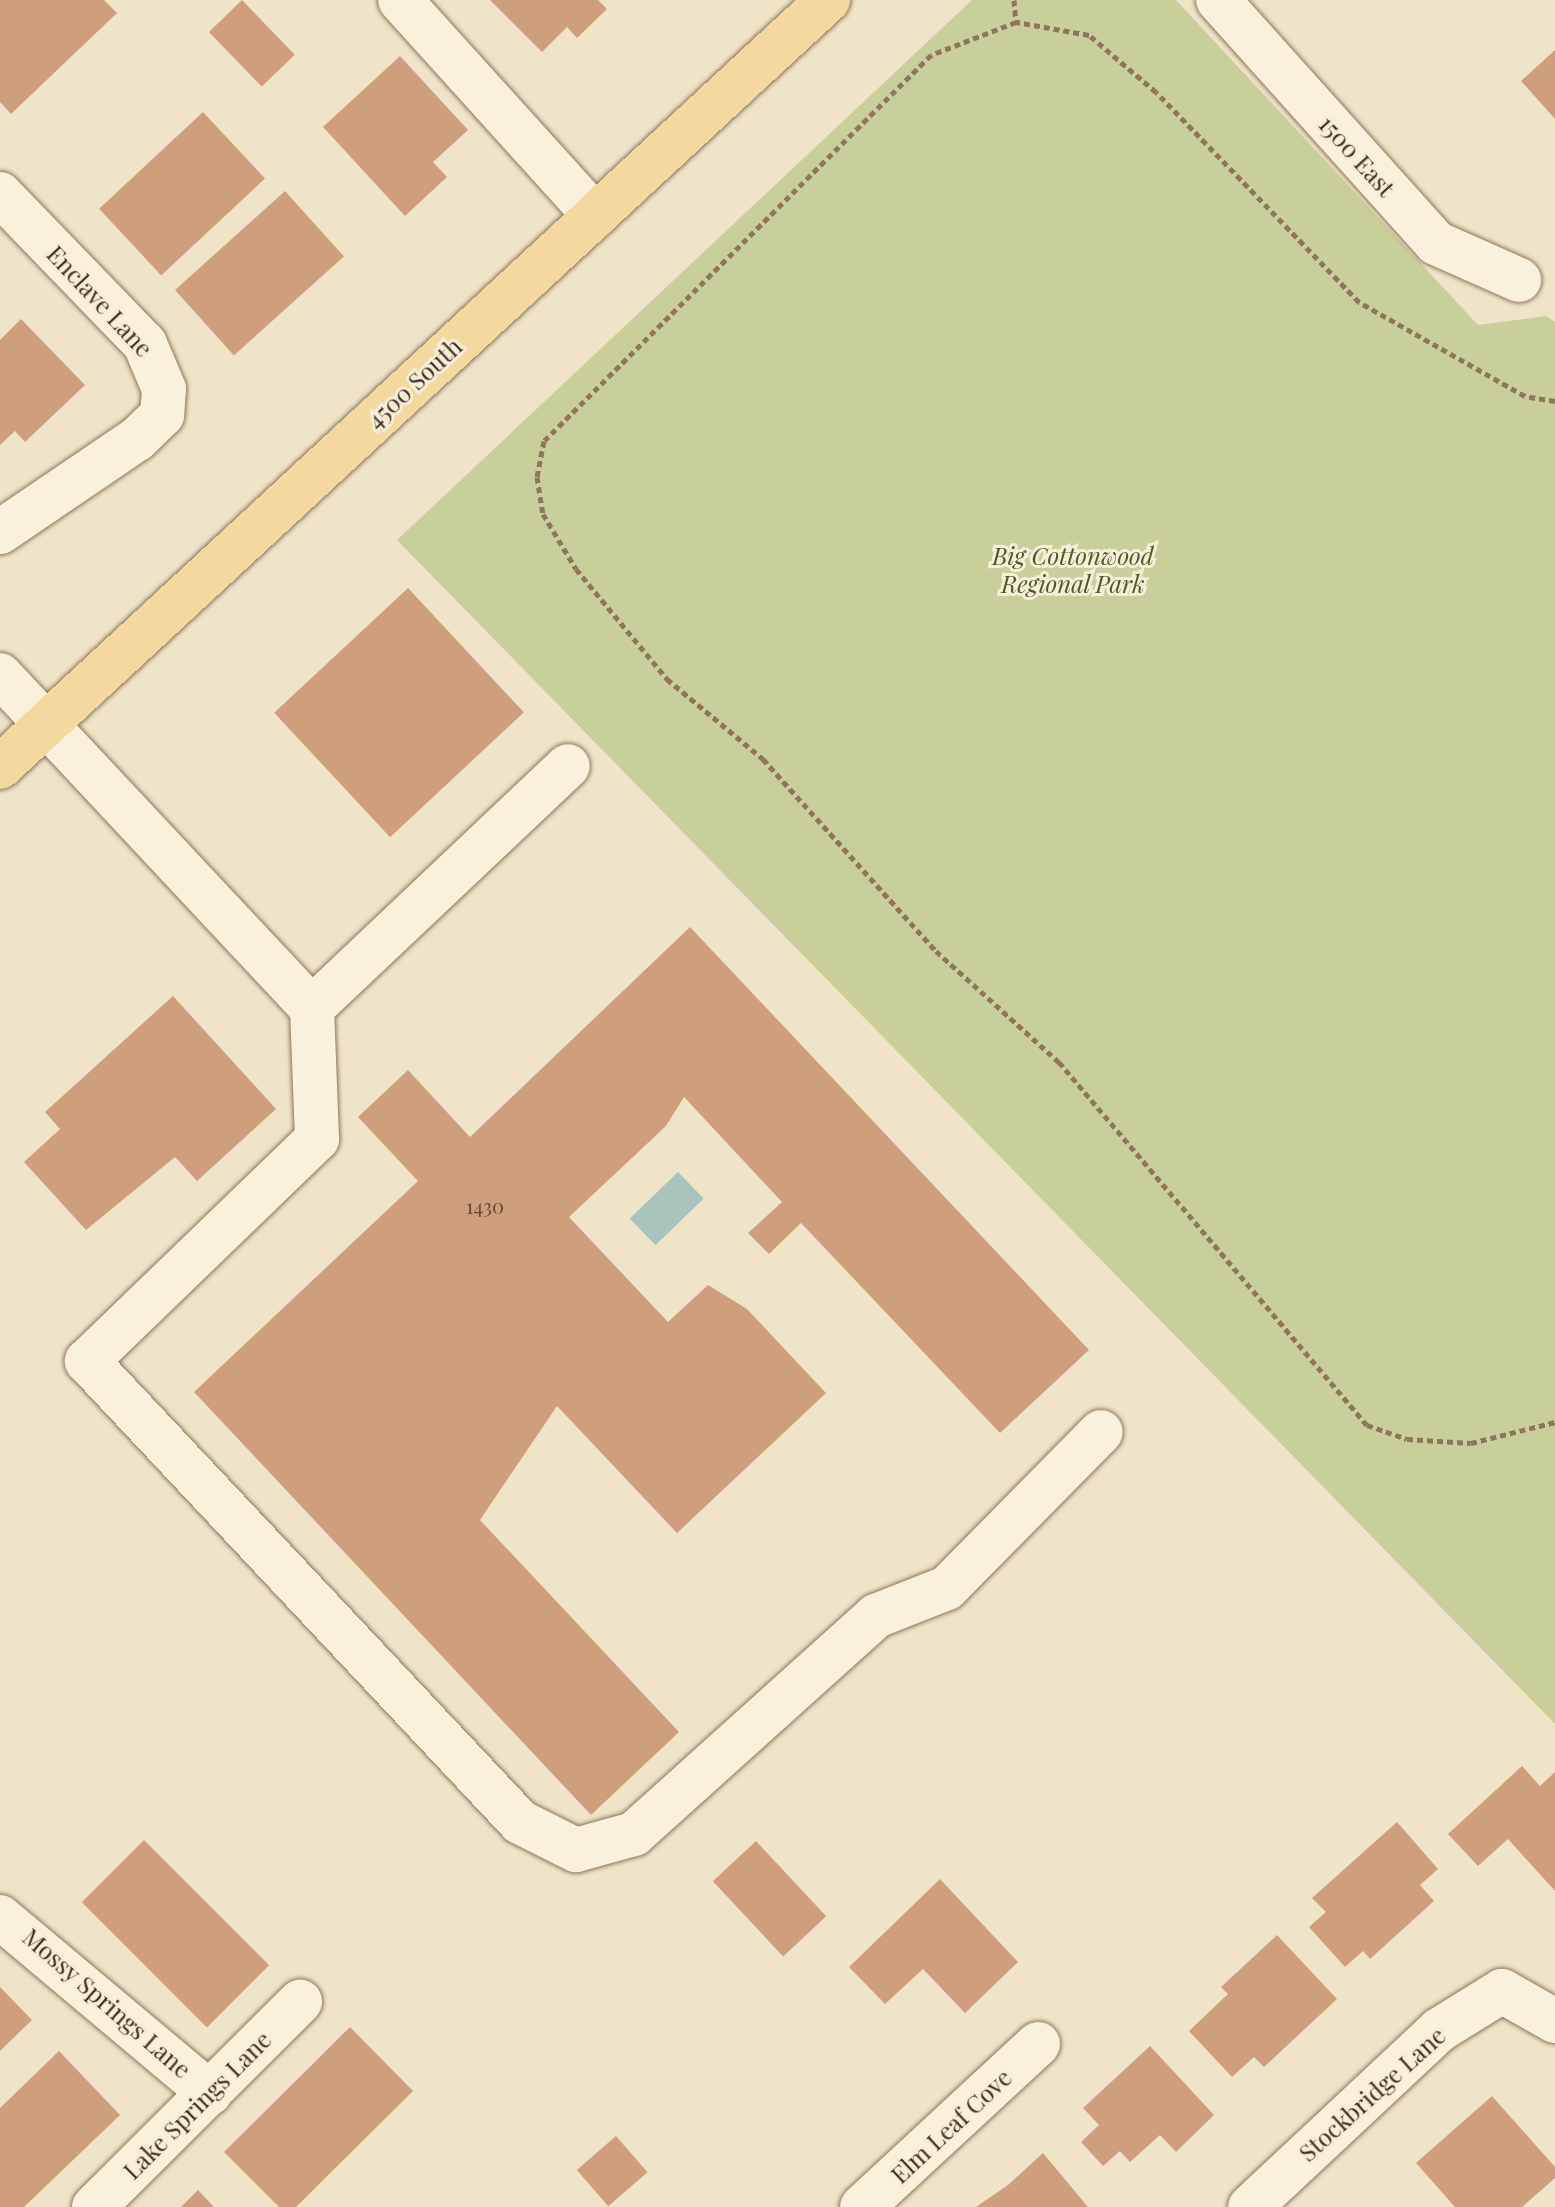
<!DOCTYPE html>
<html>
<head>
<meta charset="utf-8">
<style>
	body { margin:0 }
	#map { position:relative; width:1555px; height:2207px; overflow:hidden; background:#f0e4c8; font-family:"Playfair Display",serif }
	div>[style] { position:absolute }
	.green>* { inset:0; background:#c9cf9b }
	.water>* { inset:0; background:#a9c4bc; transform-origin:0 0 }
	.building>* { inset:0; background:#cf9f7d; transform-origin:0 0 }
	.path>* { height:5px; margin-top:-2.5px; transform-origin:0; background:repeating-linear-gradient(90deg,#8d765c 0 6px,transparent 0 10px) }
	.roads { filter:drop-shadow(0 0 2px #8d765c) drop-shadow(0 0 2px #8d765c) }
	.minor>* { height:44px; margin:-22px; padding:0 22px; transform-origin:22px; border-radius:22px; background:#faf1dc }
	.major>* { height:44px; margin:-22px; padding:0 22px; transform-origin:22px; border-radius:22px; background:#f3d9a0 }
	span { translate:-50% -50%; white-space:nowrap; text-align:center; line-height:1.15; -webkit-text-stroke:6px #f7eed8; paint-order:stroke }
	.number-label { font-size:20px; color:#624a37 }
	.number-label span { -webkit-text-stroke-width:0 }
	.street-label { font-size:24px; color:#3d2e20 }
	.park-label { font-size:24px; color:#4d5a26; font-style:italic }
</style>
</head>
<body>
<div id="map">
	<div class="green">
		<i style="clip-path:polygon(972px 0,1176px 0,1478px 325px,1546px 316px,1555px 322px,1555px 1724px,397px 540px)"></i>
	</div>
	<div class="water">
		<i style="left:678px;top:1172px;width:37px;height:67px;rotate:46deg"></i>
	</div>
	<div class="building">
		<i style="clip-path:polygon(0 0,104px 0,117px 13px,11px 114px,0 102px)"></i>
		<i style="left:242px;top:0;width:76px;height:46px;rotate:46deg"></i>
		<i style="clip-path:polygon(490px 0,598px 0,607px 9px,577px 38px,567px 27px,542px 52px)"></i>
		<i style="clip-path:polygon(1555px 50px,1555px 119px,1521px 81px)"></i>
		<i style="clip-path:polygon(400px 56px,468px 130px,433px 162px,447px 177px,405px 216px,323px 127px)"></i>
		<i style="left:203px;top:112px;width:91px;height:142px;rotate:47deg"></i>
		<i style="left:285px;top:191px;width:88px;height:148px;rotate:48deg"></i>
		<i style="clip-path:polygon(21px 319px,85px 385px,25px 442px,15px 431px,0 445px,0 340px)"></i>
		<i style="left:408px;top:588px;width:170px;height:183px;rotate:47deg"></i>
		<i style="clip-path:polygon(690px 927px,1089px 1350px,1000px 1433px,801px 1223px,769px 1254px,748px 1233px,782px 1202px,684px 1097px,666px 1126px,569px 1217px,668px 1322px,708px 1285px,747px 1309px,826px 1393px,677px 1533px,557px 1406px,480px 1520px,679px 1732px,591px 1815px,194px 1392px,418px 1181px,358px 1117px,408px 1070px,470px 1137px)"></i>
		<i style="clip-path:polygon(173px 996px,276px 1109px,197px 1181px,175px 1157px,86px 1230px,24px 1162px,60px 1129px,45px 1112px)"></i>
		<i style="clip-path:polygon(1522px 1766px,1540px 1786px,1555px 1772px,1555px 1891px,1508px 1839px,1478px 1866px,1448px 1834px)"></i>
		<i style="clip-path:polygon(1397px 1822px,1438px 1869px,1420px 1885px,1434px 1901px,1370px 1959px,1363px 1951px,1345px 1967px,1309px 1927px,1326px 1912px,1312px 1898px)"></i>
		<i style="left:144px;top:1840px;width:177px;height:88px;rotate:45deg"></i>
		<i style="left:756px;top:1841px;width:103px;height:59px;rotate:47deg"></i>
		<i style="clip-path:polygon(940px 1879px,1018px 1962px,965px 2013px,923px 1969px,885px 2004px,849px 1967px)"></i>
		<i style="clip-path:polygon(1277px 1935px,1337px 1999px,1264px 2067px,1254px 2057px,1232px 2077px,1189px 2031px,1228px 1994px,1221px 1987px)"></i>
		<i style="clip-path:polygon(0 1987px,32px 2020px,0 2051px)"></i>
		<i style="clip-path:polygon(350px 2027px,413px 2091px,296px 2207px,279px 2207px,224px 2152px)"></i>
		<i style="clip-path:polygon(1150px 2046px,1214px 2115px,1176px 2152px,1160px 2135px,1130px 2162px,1120px 2151px,1103px 2166px,1081px 2142px,1099px 2125px,1083px 2108px)"></i>
		<i style="clip-path:polygon(59px 2051px,120px 2115px,24px 2207px,0 2207px,0 2108px)"></i>
		<i style="clip-path:polygon(1492px 2096px,1555px 2167px,1555px 2178px,1522px 2207px,1455px 2207px,1416px 2163px)"></i>
		<i style="left:616px;top:2136px;width:48px;height:52px;rotate:49deg"></i>
		<i style="clip-path:polygon(1043px 2153px,1088px 2207px,976px 2207px,1008px 2185px)"></i>
		<i style="clip-path:polygon(198px 2190px,214px 2207px,181px 2207px)"></i>
	</div>
	<div class="path">
		<i style="left:1014px;top:0;width:22px;rotate:85deg"></i>
		<i style="left:1555px;top:401px;width:30px;rotate:-171deg"></i>
		<i style="left:1525px;top:396px;width:191px;rotate:-150.5deg"></i>
		<i style="left:1359px;top:302px;width:292px;rotate:-134deg"></i>
		<i style="left:1156px;top:92px;width:88px;rotate:-139.6deg"></i>
		<i style="left:1089px;top:35px;width:74px;rotate:-169.9deg"></i>
		<i style="left:1016px;top:22px;width:91px;rotate:158.8deg"></i>
		<i style="left:931px;top:55px;width:547px;rotate:135.07deg"></i>
		<i style="left:544px;top:441px;width:37px;rotate:101deg"></i>
		<i style="left:537px;top:477px;width:37px;rotate:81deg"></i>
		<i style="left:543px;top:514px;width:64px;rotate:59deg"></i>
		<i style="left:576px;top:569px;width:143px;rotate:50.4deg"></i>
		<i style="left:667px;top:679px;width:125px;rotate:39.8deg"></i>
		<i style="left:763px;top:759px;width:258px;rotate:48deg"></i>
		<i style="left:936px;top:951px;width:166px;rotate:42.1deg"></i>
		<i style="left:1059px;top:1062px;width:476px;rotate:49.7deg"></i>
		<i style="left:1367px;top:1425px;width:42px;rotate:19.3deg"></i>
		<i style="left:1407px;top:1439px;width:64px;rotate:3.6deg"></i>
		<i style="left:1471px;top:1443px;width:87px;rotate:-14deg"></i>
	</div>
	<div class="roads">
		<div class="minor">
			<i style="left:400px;top:0;width:291px;rotate:47.9deg"></i>
			<i style="left:1218px;top:0;width:326px;rotate:48.1deg"></i>
			<i style="left:1436px;top:243px;width:91px;rotate:24deg"></i>
			<i style="left:0;top:194px;width:209px;rotate:46deg"></i>
			<i style="left:145px;top:344px;width:49px;rotate:67.1deg"></i>
			<i style="left:164px;top:389px;width:26px;rotate:94deg"></i>
			<i style="left:162px;top:415px;width:35px;rotate:136deg"></i>
			<i style="left:137px;top:439px;width:166px;rotate:145.8deg"></i>
			<i style="left:0;top:675px;width:456px;rotate:46.9deg"></i>
			<i style="left:312px;top:1008px;width:131px;rotate:87.8deg"></i>
			<i style="left:317px;top:1139px;width:320px;rotate:136deg"></i>
			<i style="left:87px;top:1361px;width:632px;rotate:46.79deg"></i>
			<i style="left:520px;top:1822px;width:63px;rotate:26.6deg"></i>
			<i style="left:576px;top:1850px;width:60px;rotate:-15.4deg"></i>
			<i style="left:634px;top:1834px;width:326px;rotate:-42deg"></i>
			<i style="left:876px;top:1616px;width:76px;rotate:-21.5deg"></i>
			<i style="left:947px;top:1588px;width:219px;rotate:-45.4deg"></i>
			<i style="left:312px;top:1008px;width:352px;rotate:-43.4deg"></i>
			<i style="left:0;top:1917px;width:274px;rotate:40deg"></i>
			<i style="left:94px;top:2207px;width:291px;rotate:-44.9deg"></i>
			<i style="left:862px;top:2207px;width:240px;rotate:-42.8deg"></i>
			<i style="left:1250px;top:2207px;width:259px;rotate:-43.1deg"></i>
			<i style="left:1439px;top:2030px;width:74px;rotate:-31.8deg"></i>
			<i style="left:1502px;top:1991px;width:61px;rotate:29.5deg"></i>
		</div>
		<div class="major">
			<i style="left:0;top:767px;width:1129px;rotate:-42.81deg"></i>
		</div>
	</div>
	<div class="number-label">
		<span style="left:485px;top:1205px">1430</span>
	</div>
	<div class="street-label">
		<span style="left:1357px;top:156px;rotate:48deg">1500 East</span>
		<span style="left:100px;top:301px;rotate:47deg">Enclave Lane</span>
		<span style="left:414px;top:383px;rotate:-43deg">4500 South</span>
		<span style="left:107px;top:2003px;rotate:41deg">Mossy Springs Lane</span>
		<span style="left:1372px;top:2094px;rotate:-42deg">Stockbridge Lane</span>
		<span style="left:197px;top:2105px;rotate:-45deg">Lake Springs Lane</span>
		<span style="left:951px;top:2126px;rotate:-43deg">Elm Leaf Cove</span>
	</div>
	<div class="park-label">
		<span style="left:1073px;top:570px">Big Cottonwood<br>Regional Park</span>
	</div>
</div>
</body>
</html>
